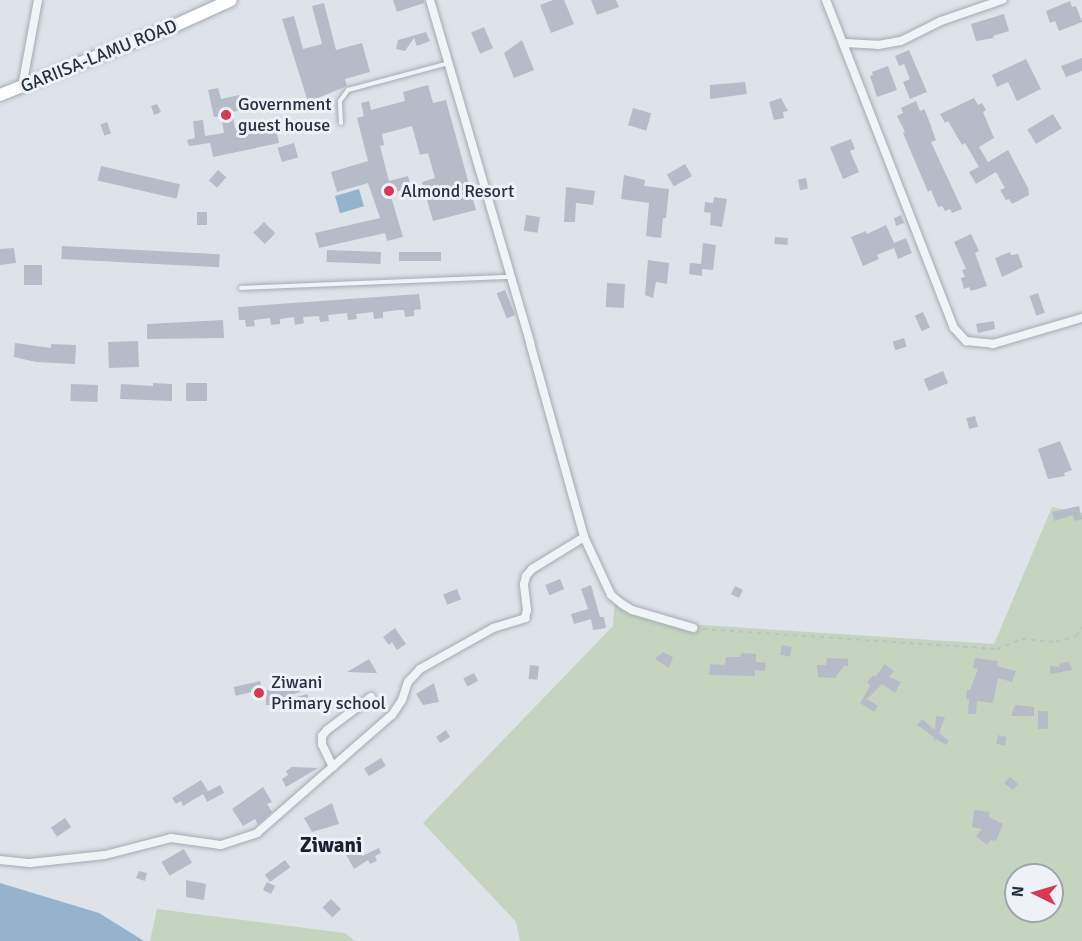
<!DOCTYPE html>
<html>
<head>
<meta charset="utf-8">
<style>
	body { margin:0 }
	#map { position:relative; width:1082px; height:941px; overflow:hidden; background:#dee3e9; font-family:Signika,sans-serif }
	div>[style] { position:absolute }
	.green>* { inset:0; background:#c5d4bf }
	.water>* { inset:0; background:#96b3cd; transform-origin:0 0 }
	.building>* { inset:0; background:#b5bcc7; transform-origin:0 0 }
	.path>* { height:1.5px; margin-top:-0.75px; transform-origin:0; background:repeating-linear-gradient(90deg,#bcc1c8 0 4.5px,transparent 0 9px) }
	.roads { filter:drop-shadow(0 0 2px #a3aab4) drop-shadow(0 0 2px #a3aab4) }
	.lane>* { height:4px; margin:-2px; padding:0 2px; transform-origin:2px; border-radius:2px; background:#f1f4f7 }
	.street>* { height:8px; margin:-4px; padding:0 4px; transform-origin:4px; border-radius:4px; background:#f1f4f7 }
	.secondary>* { height:12px; margin:-6px; padding:0 6px; transform-origin:6px; border-radius:6px; background:#fff }
	.dots>* { width:16px; height:16px; translate:-50% -50%; box-sizing:border-box; border:3px solid #eef2f7; border-radius:50% }
	span { translate:-50% -50%; white-space:nowrap; text-align:center; line-height:1.15; -webkit-text-stroke:6px #eef2f7; paint-order:stroke }
	.street-label { font-size:18px; color:#263142 }
	.poi-label { font-size:18px; color:#263142 }
	.left { translate:0 -50%; text-align:left }
	.quarter-label { font-size:21px; color:#182232; font-weight:700 }
	.north { position:absolute; left:1004px; top:863px; width:60px; height:60px; box-sizing:border-box; background:#eef2f7; border:2px solid #9ea5af; border-radius:50%; rotate:275deg; font-size:16px; font-weight:700; line-height:24px; text-align:center; color:#263142 }
	.north::after { content:''; display:block; margin:auto; width:21px; height:27px; background:#da3757; clip-path:polygon(50% 0,100% 100%,50% 72%,0 100%) }
</style>
</head>
<body>
<div id="map">
	<div class="green">
		<i style="clip-path:polygon(evenodd,1052px 507px,1082px 513px,1082px 941px,520px 941px,516px 922px,423px 823px,613px 626px,615px 600px,687px 624px,994px 644px,1052px 507px,1016px 875px,1052px 875px,1052px 911px,1016px 911px,1016px 875px)"></i>
		<i style="clip-path:polygon(157px 909px,345px 933px,355px 941px,150px 941px)"></i>
	</div>
	<div class="water">
		<i style="left:359px;top:189px;width:18px;height:25px;rotate:74deg"></i>
		<i style="clip-path:polygon(0 883px,99px 913px,144px 941px,0 941px)"></i>
	</div>
	<div class="building">
		<i style="clip-path:polygon(393px 0,424px 0,424px 3px,397px 12px)"></i>
		<i style="clip-path:polygon(553px 0,564px 0,574px 24px,551px 33px,540px 5px)"></i>
		<i style="clip-path:polygon(591px 0,616px 0,619px 7px,597px 15px)"></i>
		<i style="clip-path:polygon(1070px 1px,1072px 7px,1076px 6px,1082px 22px,1059px 31px,1055px 21px,1050px 23px,1046px 11px)"></i>
		<i style="clip-path:polygon(324px 3px,336px 50px,362px 43px,370px 72px,345px 79px,347px 86px,308px 102px,282px 19px,294px 16px,303px 49px,322px 44px,312px 6px)"></i>
		<i style="clip-path:polygon(1004px 14px,1009px 31px,993px 36px,994px 38px,976px 41px,971px 24px)"></i>
		<i style="left:484px;top:27px;width:23px;height:14px;rotate:67deg"></i>
		<i style="clip-path:polygon(426px 32px,430px 41px,417px 46px,414px 38px,405px 51px,396px 49px,398px 40px)"></i>
		<i style="clip-path:polygon(522px 40px,534px 70px,514px 78px,504px 53px)"></i>
		<i style="clip-path:polygon(909px 50px,927px 92px,910px 99px,903px 82px,910px 79px,904px 64px,899px 66px,895px 56px)"></i>
		<i style="clip-path:polygon(1082px 58px,1082px 71px,1066px 77px,1061px 66px)"></i>
		<i style="clip-path:polygon(1026px 59px,1041px 89px,1017px 101px,1008px 82px,997px 87px,992px 75px)"></i>
		<i style="clip-path:polygon(888px 66px,897px 90px,877px 97px,870px 76px,873px 75px,872px 72px)"></i>
		<i style="clip-path:polygon(745px 82px,747px 94px,710px 99px,710px 85px)"></i>
		<i style="clip-path:polygon(428px 85px,433px 103px,446px 100px,476px 210px,433px 221px,422px 182px,435px 178px,428px 153px,420px 155px,412px 126px,382px 134px,384px 145px,380px 146px,389px 181px,408px 176px,411px 188px,390px 193px,403px 237px,387px 241px,385px 233px,319px 248px,315px 233px,380px 218px,368px 183px,337px 192px,331px 172px,368px 161px,357px 118px,364px 116px,361px 103px,369px 101px,371px 110px,405px 101px,403px 92px)"></i>
		<i style="clip-path:polygon(218px 88px,221px 99px,239px 95px,242px 110px,232px 112px,235px 128px,274px 119px,279px 143px,213px 157px,210px 143px,189px 146px,187px 140px,195px 138px,193px 121px,203px 120px,205px 136px,224px 133px,221px 116px,214px 117px,208px 90px)"></i>
		<i style="clip-path:polygon(781px 98px,788px 111px,783px 112px,784px 118px,774px 120px,769px 102px)"></i>
		<i style="clip-path:polygon(974px 98px,978px 105px,982px 103px,986px 110px,983px 112px,994px 138px,979px 147px,988px 162px,1008px 150px,1028px 188px,1029px 195px,1012px 204px,1009px 199px,1006px 200px,1000px 190px,1005px 188px,996px 172px,976px 184px,969px 172px,979px 167px,965px 143px,962px 145px,948px 121px,945px 123px,940px 114px)"></i>
		<i style="clip-path:polygon(916px 101px,920px 111px,924px 109px,928px 118px,936px 140px,931px 142px,962px 209px,952px 213px,950px 209px,945px 211px,942px 206px,938px 207px,931px 190px,928px 192px,903px 133px,905px 132px,897px 116px,903px 113px,901px 108px)"></i>
		<i style="clip-path:polygon(157px 104px,161px 112px,154px 115px,151px 106px)"></i>
		<i style="left:633px;top:108px;width:19px;height:18px;rotate:16deg"></i>
		<i style="left:1053px;top:114px;width:17px;height:30px;rotate:59deg"></i>
		<i style="left:107px;top:122px;width:12px;height:7px;rotate:70deg"></i>
		<i style="clip-path:polygon(851px 139px,855px 149px,850px 151px,859px 172px,843px 179px,830px 147px)"></i>
		<i style="left:294px;top:143px;width:15px;height:17px;rotate:74deg"></i>
		<i style="left:685px;top:164px;width:14px;height:21px;rotate:60deg"></i>
		<i style="left:101px;top:166px;width:81px;height:15px;rotate:13deg"></i>
		<i style="left:218px;top:170px;width:11px;height:14px;rotate:41deg"></i>
		<i style="clip-path:polygon(624px 175px,645px 180px,644px 186px,669px 189px,666px 218px,663px 218px,661px 238px,646px 236px,649px 203px,621px 199px)"></i>
		<i style="left:806px;top:178px;width:11px;height:8px;rotate:80deg"></i>
		<i style="clip-path:polygon(566px 187px,595px 191px,593px 205px,576px 203px,575px 222px,564px 222px)"></i>
		<i style="clip-path:polygon(714px 197px,727px 199px,722px 227px,710px 225px,711px 213px,704px 212px,705px 202px,713px 203px)"></i>
		<i style="left:197px;top:212px;width:10px;height:13px"></i>
		<i style="left:526px;top:215px;width:14px;height:16px;rotate:8deg"></i>
		<i style="clip-path:polygon(901px 215px,904px 223px,896px 226px,894px 218px)"></i>
		<i style="left:264px;top:222px;width:16px;height:15px;rotate:45deg"></i>
		<i style="clip-path:polygon(886px 225px,894px 243px,906px 238px,912px 253px,898px 259px,894px 248px,877px 255px,879px 259px,863px 266px,851px 237px,866px 231px,867px 234px)"></i>
		<i style="clip-path:polygon(971px 234px,979px 251px,975px 253px,987px 286px,971px 291px,969px 287px,964px 289px,961px 278px,965px 277px,962px 270px,966px 269px,954px 242px)"></i>
		<i style="left:775px;top:237px;width:13px;height:7px;rotate:4deg"></i>
		<i style="clip-path:polygon(703px 243px,716px 245px,713px 270px,702px 269px,702px 276px,689px 274px,690px 263px,701px 264px)"></i>
		<i style="left:62px;top:246px;width:158px;height:13px;rotate:3deg"></i>
		<i style="clip-path:polygon(14px 248px,16px 263px,0 265px,0 249px)"></i>
		<i style="left:327px;top:250px;width:54px;height:12px;rotate:2deg"></i>
		<i style="left:399px;top:252px;width:42px;height:9px"></i>
		<i style="clip-path:polygon(1010px 252px,1011px 255px,1018px 254px,1023px 267px,1002px 277px,995px 258px)"></i>
		<i style="clip-path:polygon(648px 260px,669px 263px,667px 284px,656px 282px,653px 298px,645px 295px)"></i>
		<i style="left:24px;top:265px;width:18px;height:20px"></i>
		<i style="left:607px;top:283px;width:18px;height:24px;rotate:3deg"></i>
		<i style="left:505px;top:290px;width:27px;height:9px;rotate:68deg"></i>
		<i style="left:1038px;top:293px;width:21px;height:9px;rotate:71deg"></i>
		<i style="clip-path:polygon(419px 294px,421px 309px,414px 310px,414px 316px,405px 317px,404px 310px,398px 310px,383px 312px,383px 318px,374px 319px,373px 312px,356px 314px,357px 319px,348px 320px,347px 313px,328px 315px,329px 321px,320px 322px,319px 316px,303px 317px,304px 323px,295px 325px,294px 317px,280px 319px,280px 324px,271px 325px,270px 318px,254px 320px,255px 326px,246px 327px,245px 320px,239px 320px,238px 307px)"></i>
		<i style="left:923px;top:312px;width:17px;height:9px;rotate:66deg"></i>
		<i style="clip-path:polygon(223px 320px,224px 338px,147px 339px,147px 324px)"></i>
		<i style="clip-path:polygon(994px 321px,995px 329px,978px 333px,976px 324px)"></i>
		<i style="left:904px;top:338px;width:9px;height:12px;rotate:72deg"></i>
		<i style="left:138px;top:341px;width:26px;height:30px;rotate:88deg"></i>
		<i style="clip-path:polygon(15px 343px,51px 348px,51px 344px,76px 345px,75px 364px,36px 362px,14px 357px)"></i>
		<i style="left:943px;top:371px;width:13px;height:21px;rotate:67deg"></i>
		<i style="clip-path:polygon(153px 383px,172px 384px,172px 401px,120px 399px,121px 384px,153px 386px)"></i>
		<i style="left:186px;top:383px;width:21px;height:18px"></i>
		<i style="left:71px;top:384px;width:27px;height:17px;rotate:2deg"></i>
		<i style="left:975px;top:416px;width:11px;height:9px;rotate:75deg"></i>
		<i style="clip-path:polygon(1060px 441px,1072px 470px,1064px 473px,1065px 476px,1048px 479px,1038px 449px)"></i>
		<i style="clip-path:polygon(1079px 506px,1082px 519px,1074px 521px,1073px 515px,1054px 521px,1052px 512px)"></i>
		<i style="left:560px;top:579px;width:11px;height:16px;rotate:68deg"></i>
		<i style="clip-path:polygon(591px 585px,600px 617px,604px 617px,606px 628px,593px 630px,591px 619px,574px 624px,571px 614px,588px 609px,581px 589px)"></i>
		<i style="left:735px;top:586px;width:9px;height:9px;rotate:27deg"></i>
		<i style="left:457px;top:589px;width:11px;height:15px;rotate:68deg"></i>
		<i style="clip-path:polygon(395px 628px,406px 644px,397px 650px,392px 642px,389px 645px,383px 637px)"></i>
		<i style="left:782px;top:645px;width:10px;height:10px;rotate:11deg"></i>
		<i style="clip-path:polygon(663px 652px,673px 657px,669px 668px,655px 659px)"></i>
		<i style="clip-path:polygon(741px 653px,756px 654px,756px 662px,766px 663px,765px 671px,755px 670px,755px 676px,709px 675px,710px 664px,725px 665px,726px 657px,741px 657px)"></i>
		<i style="clip-path:polygon(827px 658px,848px 659px,848px 666px,844px 666px,835px 678px,818px 677px,817px 665px,826px 665px)"></i>
		<i style="clip-path:polygon(975px 658px,998px 661px,997px 666px,1016px 671px,1012px 682px,998px 678px,993px 703px,977px 701px,976px 714px,968px 714px,969px 699px,966px 699px,967px 690px,970px 690px,978px 669px,973px 668px)"></i>
		<i style="clip-path:polygon(369px 659px,377px 673px,347px 672px)"></i>
		<i style="clip-path:polygon(1068px 662px,1073px 670px,1050px 674px,1050px 666px,1060px 667px,1059px 664px)"></i>
		<i style="clip-path:polygon(885px 664px,894px 671px,889px 677px,901px 682px,895px 693px,882px 684px,867px 699px,878px 706px,874px 712px,860px 703px,870px 686px,867px 682px,874px 675px,875px 677px)"></i>
		<i style="left:530px;top:665px;width:9px;height:14px;rotate:6deg"></i>
		<i style="left:474px;top:673px;width:9px;height:12px;rotate:63deg"></i>
		<i style="clip-path:polygon(296px 679px,300px 692px,278px 699px,278px 705px,266px 705px,266px 690px,285px 690px,283px 683px)"></i>
		<i style="left:260px;top:681px;width:9px;height:27px;rotate:77deg"></i>
		<i style="clip-path:polygon(434px 683px,439px 702px,423px 705px,416px 694px)"></i>
		<i style="clip-path:polygon(307px 694px,311px 705px,302px 709px,297px 697px)"></i>
		<i style="clip-path:polygon(1015px 705px,1034px 707px,1034px 716px,1011px 716px)"></i>
		<i style="left:1038px;top:711px;width:10px;height:18px"></i>
		<i style="clip-path:polygon(936px 716px,945px 717px,939px 733px,949px 741px,946px 745px,936px 739px,934px 742px,935px 738px,917px 725px,922px 719px,935px 730px)"></i>
		<i style="clip-path:polygon(446px 730px,450px 737px,440px 743px,436px 737px)"></i>
		<i style="left:998px;top:735px;width:9px;height:9px;rotate:13deg"></i>
		<i style="left:381px;top:758px;width:9px;height:20px;rotate:58deg"></i>
		<i style="clip-path:polygon(292px 767px,318px 768px,286px 787px,282px 779px,288px 775px,286px 771px)"></i>
		<i style="clip-path:polygon(1010px 777px,1018px 784px,1013px 790px,1004px 783px)"></i>
		<i style="clip-path:polygon(201px 780px,208px 791px,183px 806px,181px 801px,176px 804px,172px 798px)"></i>
		<i style="left:220px;top:785px;width:9px;height:19px;rotate:63deg"></i>
		<i style="clip-path:polygon(263px 787px,272px 802px,267px 804px,272px 812px,258px 824px,255px 819px,243px 826px,232px 809px)"></i>
		<i style="clip-path:polygon(332px 803px,339px 824px,312px 832px,304px 818px)"></i>
		<i style="clip-path:polygon(974px 810px,990px 812px,989px 817px,1003px 824px,996px 841px,991px 840px,987px 845px,976px 836px,982px 829px,972px 827px)"></i>
		<i style="left:65px;top:818px;width:11px;height:17px;rotate:56deg"></i>
		<i style="clip-path:polygon(356px 845px,362px 856px,379px 848px,381px 853px,375px 856px,377px 861px,370px 864px,368px 860px,354px 869px,344px 851px)"></i>
		<i style="left:184px;top:849px;width:16px;height:26px;rotate:60deg"></i>
		<i style="left:285px;top:860px;width:9px;height:25px;rotate:54deg"></i>
		<i style="clip-path:polygon(139px 871px,147px 873px,145px 881px,136px 878px)"></i>
		<i style="clip-path:polygon(186px 880px,206px 884px,204px 900px,186px 897px)"></i>
		<i style="left:267px;top:882px;width:9px;height:9px;rotate:27deg"></i>
		<i style="left:331px;top:899px;width:14px;height:12px;rotate:45deg"></i>
	</div>
	<div class="path">
		<i style="left:703px;top:629px;width:295px;rotate:3.9deg"></i>
		<i style="left:997px;top:649px;width:27px;rotate:-22deg"></i>
		<i style="left:1022px;top:639px;width:34px;rotate:5deg"></i>
		<i style="left:1056px;top:642px;width:21px;rotate:-17deg"></i>
		<i style="left:1076px;top:636px;width:10px;rotate:-53deg"></i>
	</div>
	<div class="roads">
		<div class="lane">
			<i style="left:341px;top:123px;width:22px;rotate:-93deg"></i>
			<i style="left:340px;top:101px;width:14px;rotate:-54deg"></i>
			<i style="left:348px;top:90px;width:105px;rotate:-15deg"></i>
			<i style="left:241px;top:288px;width:268px;rotate:-2.4deg"></i>
		</div>
		<div class="street">
			<i style="left:430px;top:0;width:357px;rotate:73.7deg"></i>
			<i style="left:530px;top:343px;width:201px;rotate:74.4deg"></i>
			<i style="left:584px;top:537px;width:64px;rotate:65deg"></i>
			<i style="left:611px;top:595px;width:14px;rotate:39deg"></i>
			<i style="left:622px;top:604px;width:12px;rotate:31deg"></i>
			<i style="left:632px;top:610px;width:64px;rotate:16.4deg"></i>
			<i style="left:826px;top:0;width:352px;rotate:68.7deg"></i>
			<i style="left:954px;top:328px;width:18px;rotate:47deg"></i>
			<i style="left:966px;top:341px;width:27px;rotate:6deg"></i>
			<i style="left:993px;top:344px;width:93px;rotate:-16.3deg"></i>
			<i style="left:844px;top:43px;width:34px;rotate:3deg"></i>
			<i style="left:878px;top:45px;width:23px;rotate:-10deg"></i>
			<i style="left:901px;top:41px;width:45px;rotate:-26.6deg"></i>
			<i style="left:941px;top:21px;width:65px;rotate:-19deg"></i>
			<i style="left:22px;top:87px;width:88px;rotate:-79.6deg"></i>
			<i style="left:333px;top:767px;width:25px;rotate:-116deg"></i>
			<i style="left:322px;top:744px;width:8px;rotate:-90deg"></i>
			<i style="left:322px;top:736px;width:8px;rotate:-50deg"></i>
			<i style="left:327px;top:730px;width:55px;rotate:-36.9deg"></i>
			<i style="left:0;top:860px;width:30px;rotate:6deg"></i>
			<i style="left:30px;top:863px;width:75px;rotate:-6.1deg"></i>
			<i style="left:105px;top:855px;width:68px;rotate:-14.4deg"></i>
			<i style="left:171px;top:838px;width:50px;rotate:8deg"></i>
			<i style="left:221px;top:845px;width:38px;rotate:-18deg"></i>
			<i style="left:257px;top:833px;width:179px;rotate:-41.2deg"></i>
			<i style="left:392px;top:715px;width:18px;rotate:-56deg"></i>
			<i style="left:402px;top:700px;width:19px;rotate:-72deg"></i>
			<i style="left:408px;top:682px;width:18px;rotate:-47deg"></i>
			<i style="left:420px;top:669px;width:84px;rotate:-29.3deg"></i>
			<i style="left:493px;top:628px;width:34px;rotate:-17deg"></i>
			<i style="left:525px;top:618px;width:8px;rotate:-76deg"></i>
			<i style="left:527px;top:610px;width:26px;rotate:-97deg"></i>
			<i style="left:524px;top:584px;width:8px;rotate:-76deg"></i>
			<i style="left:526px;top:576px;width:9px;rotate:-49deg"></i>
			<i style="left:532px;top:569px;width:61px;rotate:-31.6deg"></i>
		</div>
		<div class="secondary">
			<i style="left:0;top:95px;width:189px;rotate:-21.7deg"></i>
			<i style="left:176px;top:25px;width:60px;rotate:-24.4deg"></i>
		</div>
	</div>
	<div class="dots">
		<i style="left:226px;top:115px;background:#da3757"></i>
		<i style="left:389px;top:191px;background:#da3757"></i>
		<i style="left:259px;top:693px;background:#da3757"></i>
	</div>
	<div class="street-label">
		<span style="left:99px;top:56px;rotate:-22deg">GARIISA-LAMU ROAD</span>
	</div>
	<div class="poi-label">
		<span class="left" style="left:238px;top:115px">Government<br>guest house</span>
		<span class="left" style="left:401px;top:191px">Almond Resort</span>
		<span class="left" style="left:271px;top:693px">Ziwani<br>Primary school</span>
	</div>
	<div class="quarter-label">
		<span style="left:331px;top:845px">Ziwani</span>
	</div>
	<div class="north">N</div>
</div>
</body>
</html>
